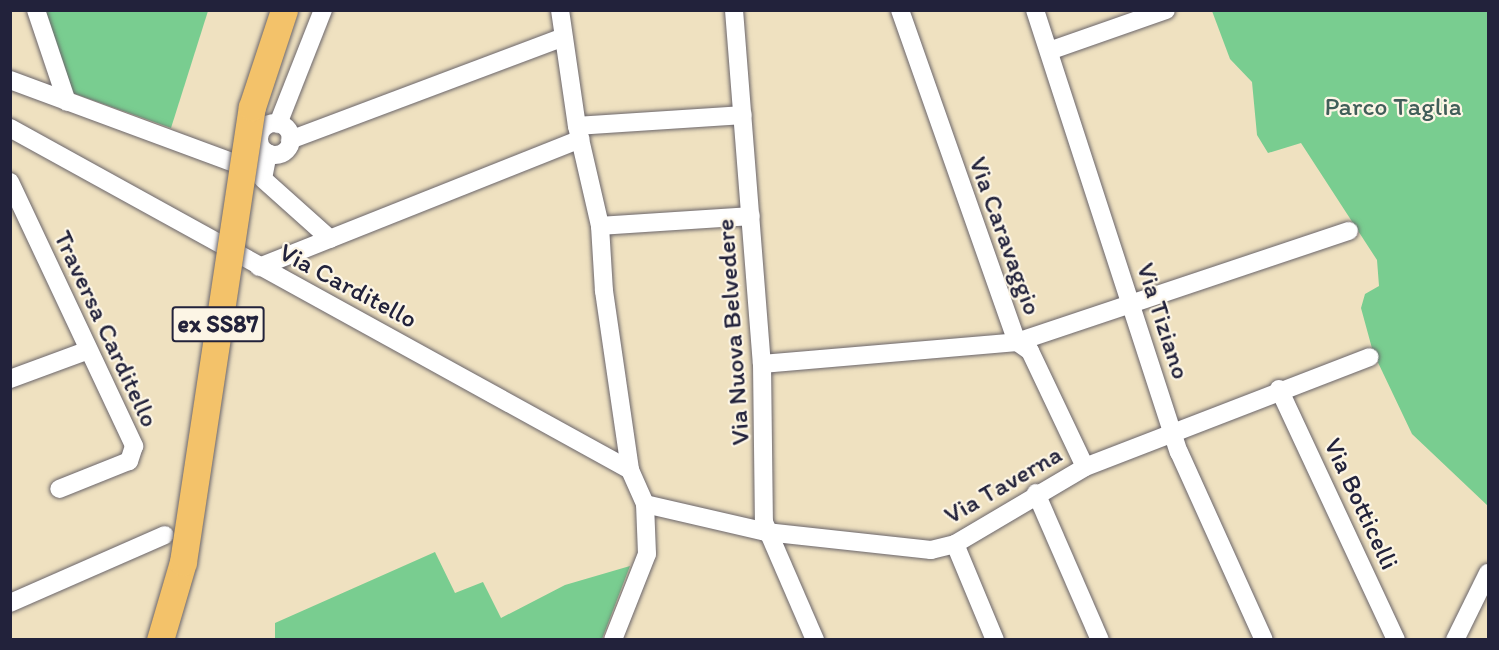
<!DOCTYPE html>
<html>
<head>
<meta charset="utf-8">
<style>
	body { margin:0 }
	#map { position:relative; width:1499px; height:650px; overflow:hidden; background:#efe1c0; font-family:Itim,sans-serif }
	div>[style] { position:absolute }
	.green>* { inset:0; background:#79cd90 }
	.roads { filter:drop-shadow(0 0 2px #6a656a) drop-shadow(0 0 2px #6a656a) }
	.minor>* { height:18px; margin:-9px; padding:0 9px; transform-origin:9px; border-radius:9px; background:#fff }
	.minor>.ring { margin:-9px; padding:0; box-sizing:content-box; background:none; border:18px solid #fff; border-radius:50% }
	.bridges { filter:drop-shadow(0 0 2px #6a656a) drop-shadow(0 0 2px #6a656a) }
	.highway-bridge>* { height:27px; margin:-13.5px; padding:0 13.5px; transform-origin:13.5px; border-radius:13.5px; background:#f3c26a }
	span { translate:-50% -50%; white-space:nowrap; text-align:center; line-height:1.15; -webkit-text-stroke:4.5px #fcf5e5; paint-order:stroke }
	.shield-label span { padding:2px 4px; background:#fcf5e5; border:2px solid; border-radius:4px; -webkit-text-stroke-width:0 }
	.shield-label { font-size:24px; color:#22223b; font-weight:700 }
	.park-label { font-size:26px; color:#405e59 }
	.street-label { font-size:26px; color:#22223b }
	.frame { position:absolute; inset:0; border:12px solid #22223b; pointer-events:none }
</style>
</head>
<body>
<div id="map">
	<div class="green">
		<i style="clip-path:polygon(50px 10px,208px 11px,171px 128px,70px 92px,43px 13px)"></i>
		<i style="clip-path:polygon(1212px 11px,1488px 11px,1488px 506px,1412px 434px,1373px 352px,1361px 308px,1365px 294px,1379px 286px,1377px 260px,1301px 143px,1268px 153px,1257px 135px,1252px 82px,1230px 59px)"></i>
		<i style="clip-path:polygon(435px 552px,455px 593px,483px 582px,501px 618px,565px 585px,630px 566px,602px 639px,275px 639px,275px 623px)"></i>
	</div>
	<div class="roads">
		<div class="minor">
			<i style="left:36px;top:10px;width:97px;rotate:71.4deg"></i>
			<i style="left:560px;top:10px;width:117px;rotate:81.7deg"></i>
			<i style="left:577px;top:126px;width:103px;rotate:77deg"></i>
			<i style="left:600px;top:226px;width:65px;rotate:86.5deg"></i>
			<i style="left:604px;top:291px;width:181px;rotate:81.7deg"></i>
			<i style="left:734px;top:10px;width:355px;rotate:85.5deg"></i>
			<i style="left:762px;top:364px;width:158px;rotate:89.3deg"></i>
			<i style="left:764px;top:522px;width:129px;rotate:66.6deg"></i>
			<i style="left:900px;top:10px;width:352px;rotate:70.6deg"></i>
			<i style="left:1017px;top:342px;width:16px;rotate:35deg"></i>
			<i style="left:1030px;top:351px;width:128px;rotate:64.6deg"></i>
			<i style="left:1035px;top:10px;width:465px;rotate:72deg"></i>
			<i style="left:1179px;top:452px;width:206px;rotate:65.7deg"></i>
			<i style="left:1049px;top:51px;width:124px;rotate:-19.3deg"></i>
			<i style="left:10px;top:80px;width:268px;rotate:20.3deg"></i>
			<i class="ring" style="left:259px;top:123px;width:14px;height:14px"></i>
			<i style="left:278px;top:124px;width:123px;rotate:-68.5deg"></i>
			<i style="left:577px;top:126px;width:166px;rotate:-3.8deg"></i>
			<i style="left:10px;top:128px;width:708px;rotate:28.88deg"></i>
			<i style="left:630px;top:470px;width:37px;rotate:66deg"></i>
			<i style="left:645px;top:504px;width:50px;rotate:87.7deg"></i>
			<i style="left:647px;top:554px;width:92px;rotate:111.6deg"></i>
			<i style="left:290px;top:140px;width:290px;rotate:-20.6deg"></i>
			<i style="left:268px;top:153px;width:26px;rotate:101deg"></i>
			<i style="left:263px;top:179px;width:90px;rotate:41.8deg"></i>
			<i style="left:10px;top:182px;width:292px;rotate:64.8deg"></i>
			<i style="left:134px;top:446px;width:16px;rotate:108deg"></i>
			<i style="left:129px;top:461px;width:75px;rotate:158.2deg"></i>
			<i style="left:600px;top:226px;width:151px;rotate:-3.8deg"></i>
			<i style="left:259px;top:267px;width:346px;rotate:-21.7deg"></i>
			<i style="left:762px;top:364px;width:256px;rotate:-4.9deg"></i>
			<i style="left:1017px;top:342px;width:350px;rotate:-18.5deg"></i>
			<i style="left:10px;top:379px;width:81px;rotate:-20.2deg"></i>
			<i style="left:1279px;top:389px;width:277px;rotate:65deg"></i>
			<i style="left:1036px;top:493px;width:160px;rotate:66.5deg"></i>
			<i style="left:645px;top:504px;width:124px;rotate:13deg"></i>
			<i style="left:766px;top:532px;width:166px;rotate:6.2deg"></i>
			<i style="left:931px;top:550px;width:25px;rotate:-14deg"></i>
			<i style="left:955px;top:544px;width:151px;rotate:-30.6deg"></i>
			<i style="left:1085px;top:467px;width:305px;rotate:-21.1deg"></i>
			<i style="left:955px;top:544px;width:104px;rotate:67.4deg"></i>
			<i style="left:10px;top:603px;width:169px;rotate:-23.7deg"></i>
			<i style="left:1455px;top:640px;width:75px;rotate:-63.8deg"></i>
		</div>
	</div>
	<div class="bridges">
		<div class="highway-bridge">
			<i style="left:160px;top:640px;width:81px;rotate:-73.6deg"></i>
			<i style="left:183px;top:562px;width:460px;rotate:-81.4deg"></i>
			<i style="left:252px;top:107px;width:102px;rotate:-71.7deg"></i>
		</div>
	</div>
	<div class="shield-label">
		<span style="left:218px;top:324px">ex SS87</span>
	</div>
	<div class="park-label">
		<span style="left:1393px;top:107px">Parco Taglia</span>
	</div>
	<div class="street-label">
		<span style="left:1005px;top:236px;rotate:70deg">Via Caravaggio</span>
		<span style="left:348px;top:286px;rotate:28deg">Via Carditello</span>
		<span style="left:1163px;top:321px;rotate:72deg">Via Tiziano</span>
		<span style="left:106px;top:329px;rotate:65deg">Traversa Carditello</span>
		<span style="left:733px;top:332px;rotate:-94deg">Via Nuova Belvedere</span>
		<span style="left:1003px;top:485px;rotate:-30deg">Via Taverna</span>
		<span style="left:1361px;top:504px;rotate:65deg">Via Botticelli</span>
	</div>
	<div class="frame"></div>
</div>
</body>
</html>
